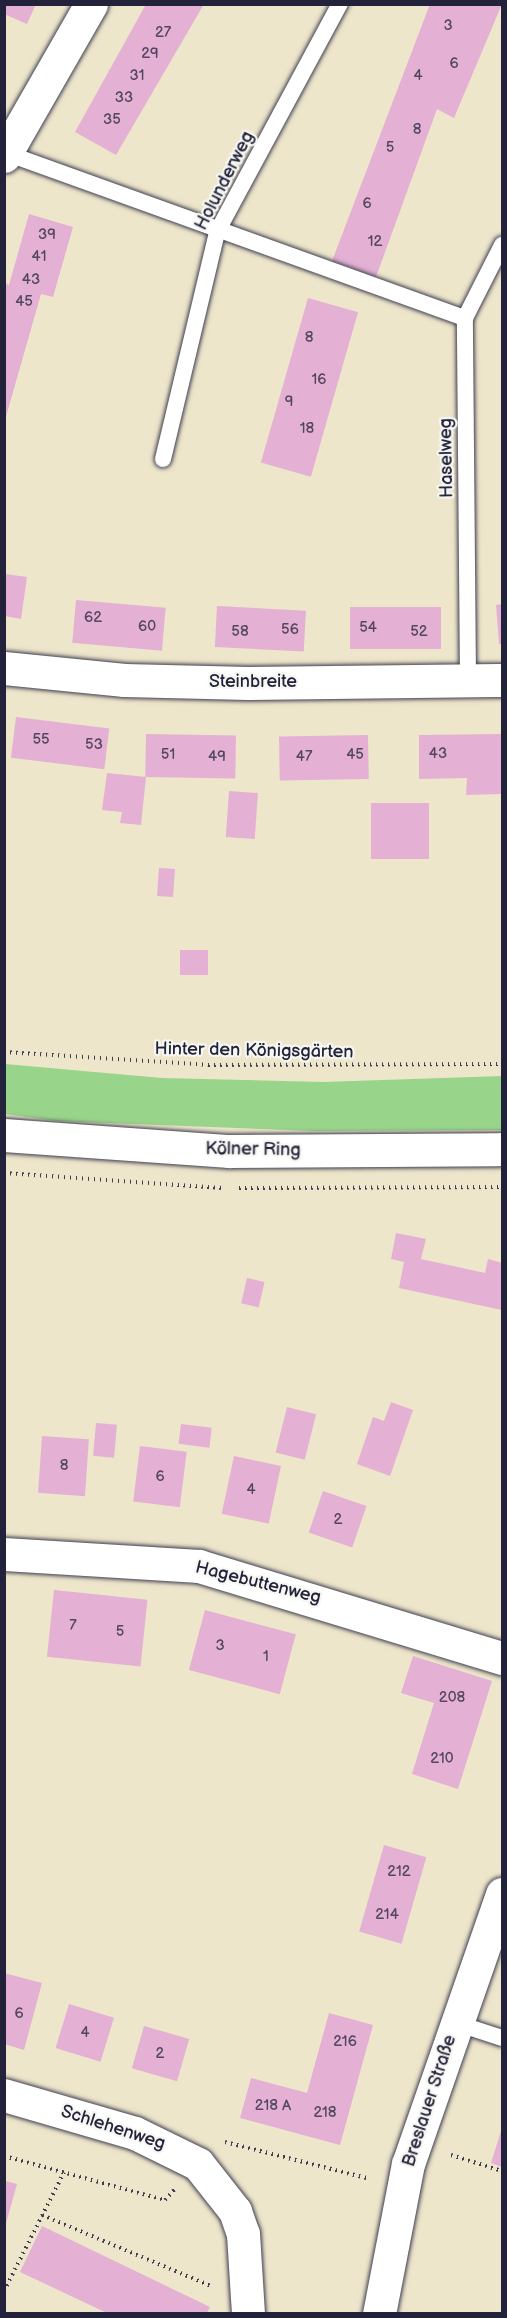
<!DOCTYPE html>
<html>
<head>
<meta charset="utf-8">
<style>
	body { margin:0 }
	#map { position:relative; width:507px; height:2318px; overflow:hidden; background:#ede6cb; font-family:"Balsamiq Sans",sans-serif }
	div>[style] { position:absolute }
	.green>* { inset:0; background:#98d58a }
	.building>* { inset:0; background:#e4b0d4; transform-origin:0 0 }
	.path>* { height:4px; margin-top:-2px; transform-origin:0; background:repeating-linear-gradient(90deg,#403f51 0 1.5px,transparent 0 6px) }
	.roads { filter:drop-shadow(0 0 2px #403f51) drop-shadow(0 0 2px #403f51) }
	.service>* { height:16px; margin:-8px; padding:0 8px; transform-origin:8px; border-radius:8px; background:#fff }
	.minor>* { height:33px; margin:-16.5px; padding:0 16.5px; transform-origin:16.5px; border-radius:16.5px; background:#fff }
	.tertiary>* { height:33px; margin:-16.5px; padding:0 16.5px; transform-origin:16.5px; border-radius:16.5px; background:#fff }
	span { translate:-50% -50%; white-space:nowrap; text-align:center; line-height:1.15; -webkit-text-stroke:4.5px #f6f6f2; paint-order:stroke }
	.number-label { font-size:15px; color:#524661 }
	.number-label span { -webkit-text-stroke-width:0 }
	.street-label { font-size:18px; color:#22223b }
	.frame { position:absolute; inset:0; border:6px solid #22223b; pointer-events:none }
</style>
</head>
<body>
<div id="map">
	<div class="green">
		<i style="clip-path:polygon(5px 1064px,162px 1078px,323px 1082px,502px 1076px,502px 1130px,315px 1131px,57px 1121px,5px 1114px)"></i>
	</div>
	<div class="building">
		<i style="clip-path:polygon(4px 4px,36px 4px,27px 24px,4px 14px)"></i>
		<i style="clip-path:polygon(153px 4px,204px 4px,116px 155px,75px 132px,145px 6px)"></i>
		<i style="clip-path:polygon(430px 4px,502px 4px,454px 118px,437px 109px,376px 277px,332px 261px)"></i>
		<i style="clip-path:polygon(29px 214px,73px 227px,53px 297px,41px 294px,5px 420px,4px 283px,9px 285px)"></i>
		<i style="left:308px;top:298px;width:52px;height:171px;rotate:16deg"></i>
		<i style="clip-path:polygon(5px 574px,27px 577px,21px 619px,5px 616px)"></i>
		<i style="left:76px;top:600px;width:90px;height:43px;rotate:5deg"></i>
		<i style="clip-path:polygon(502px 604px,502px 644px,499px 644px,496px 605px)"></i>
		<i style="left:217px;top:606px;width:89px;height:41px;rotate:3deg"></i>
		<i style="left:350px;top:607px;width:91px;height:42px"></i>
		<i style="left:16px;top:717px;width:94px;height:41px;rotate:7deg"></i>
		<i style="left:146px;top:734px;width:90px;height:43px;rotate:1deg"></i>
		<i style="clip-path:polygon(502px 734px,502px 794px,466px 795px,467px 778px,419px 779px,419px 735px)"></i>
		<i style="left:368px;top:735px;width:44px;height:89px;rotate:89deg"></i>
		<i style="clip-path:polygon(107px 773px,146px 777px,141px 825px,120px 823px,122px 812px,102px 810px)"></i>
		<i style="left:229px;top:791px;width:29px;height:46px;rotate:4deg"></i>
		<i style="left:371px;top:803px;width:58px;height:56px"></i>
		<i style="left:159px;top:868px;width:16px;height:28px;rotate:4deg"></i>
		<i style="left:180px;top:950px;width:28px;height:25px"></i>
		<i style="clip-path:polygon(396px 1233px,426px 1239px,421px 1259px,485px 1273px,488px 1259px,502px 1263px,502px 1310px,399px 1288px,404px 1262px,391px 1259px)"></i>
		<i style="left:247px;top:1278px;width:18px;height:26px;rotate:13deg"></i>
		<i style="clip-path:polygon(391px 1402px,413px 1410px,390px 1476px,357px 1464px,373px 1417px,384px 1421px)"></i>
		<i style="left:287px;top:1407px;width:30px;height:47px;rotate:14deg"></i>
		<i style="left:96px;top:1423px;width:21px;height:33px;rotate:5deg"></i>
		<i style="left:181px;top:1424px;width:31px;height:20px;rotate:7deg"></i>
		<i style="left:42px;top:1436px;width:47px;height:57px;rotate:4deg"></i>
		<i style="left:140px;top:1446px;width:47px;height:56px;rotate:7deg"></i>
		<i style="left:234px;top:1456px;width:48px;height:59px;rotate:12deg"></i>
		<i style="left:323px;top:1491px;width:46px;height:44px;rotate:19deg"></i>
		<i style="left:54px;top:1590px;width:94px;height:67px;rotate:6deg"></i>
		<i style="left:205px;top:1610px;width:94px;height:62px;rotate:15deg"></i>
		<i style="clip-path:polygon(413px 1656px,492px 1681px,458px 1789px,412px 1774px,434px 1703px,401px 1693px)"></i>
		<i style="left:384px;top:1845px;width:44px;height:90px;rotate:16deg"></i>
		<i style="clip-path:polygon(4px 1973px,42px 1983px,24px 2050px,4px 2044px)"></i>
		<i style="left:69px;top:2004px;width:47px;height:46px;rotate:17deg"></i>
		<i style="clip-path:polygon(329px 2013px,373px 2025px,340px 2145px,240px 2118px,251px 2078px,307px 2093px)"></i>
		<i style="left:144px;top:2026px;width:47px;height:44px;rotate:16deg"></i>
		<i style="clip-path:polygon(502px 2128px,502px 2167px,491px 2163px)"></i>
		<i style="clip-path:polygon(5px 2181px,17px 2184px,5px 2227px)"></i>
		<i style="clip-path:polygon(42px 2226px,210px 2307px,207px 2313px,107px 2313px,20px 2272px)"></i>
	</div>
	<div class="path">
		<i style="left:4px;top:1052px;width:204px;rotate:3.6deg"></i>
		<i style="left:208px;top:1065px;width:294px;rotate:-0.2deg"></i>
		<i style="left:4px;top:1173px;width:219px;rotate:3.9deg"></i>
		<i style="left:239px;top:1188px;width:263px;rotate:-0.2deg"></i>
		<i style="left:225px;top:2142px;width:146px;rotate:14.3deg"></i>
		<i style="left:451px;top:2155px;width:53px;rotate:17.4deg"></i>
		<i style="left:4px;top:2156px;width:167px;rotate:15.3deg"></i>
		<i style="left:165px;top:2200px;width:15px;rotate:-48deg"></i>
		<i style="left:42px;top:2215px;width:183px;rotate:22.8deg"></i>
		<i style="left:4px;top:2291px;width:133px;rotate:-63.2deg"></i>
	</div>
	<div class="roads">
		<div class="service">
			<i style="left:6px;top:153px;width:488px;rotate:19.8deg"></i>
			<i style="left:163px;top:459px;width:233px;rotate:-76.6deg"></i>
			<i style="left:217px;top:232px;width:259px;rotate:-61.7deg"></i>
			<i style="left:468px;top:680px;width:362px;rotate:-90.5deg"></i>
			<i style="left:465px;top:318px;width:82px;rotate:-63.1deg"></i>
			<i style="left:456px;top:2023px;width:48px;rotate:18.1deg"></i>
		</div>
		<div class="minor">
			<i style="left:4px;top:156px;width:175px;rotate:-60.2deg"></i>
			<i style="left:4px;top:668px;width:121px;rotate:5.7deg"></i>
			<i style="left:124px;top:680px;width:124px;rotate:1.4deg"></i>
			<i style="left:248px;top:683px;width:254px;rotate:-0.7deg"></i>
			<i style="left:4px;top:1135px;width:226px;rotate:4.1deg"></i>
			<i style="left:229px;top:1151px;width:273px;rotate:-0.4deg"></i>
			<i style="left:4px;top:1554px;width:195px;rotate:3.5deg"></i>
			<i style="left:199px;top:1566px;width:317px;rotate:16.9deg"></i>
			<i style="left:4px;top:2095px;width:136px;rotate:16.2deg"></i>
			<i style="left:135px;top:2133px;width:70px;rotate:26.2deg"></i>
			<i style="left:198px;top:2164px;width:60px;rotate:51.8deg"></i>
			<i style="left:235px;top:2211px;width:24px;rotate:71deg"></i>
			<i style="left:243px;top:2234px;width:80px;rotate:86.4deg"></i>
		</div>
		<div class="tertiary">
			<i style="left:379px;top:2314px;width:153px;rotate:-79.1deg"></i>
			<i style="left:408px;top:2164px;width:286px;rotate:-70.8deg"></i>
		</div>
	</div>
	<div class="number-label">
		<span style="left:448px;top:26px">3</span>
		<span style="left:163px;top:33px">27</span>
		<span style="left:150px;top:54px">29</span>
		<span style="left:454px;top:64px">6</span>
		<span style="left:137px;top:76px">31</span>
		<span style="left:418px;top:76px">4</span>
		<span style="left:124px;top:98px">33</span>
		<span style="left:112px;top:120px">35</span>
		<span style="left:417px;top:130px">8</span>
		<span style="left:390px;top:148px">5</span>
		<span style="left:367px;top:204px">6</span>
		<span style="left:47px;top:235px">39</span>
		<span style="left:375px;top:242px">12</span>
		<span style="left:39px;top:257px">41</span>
		<span style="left:31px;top:280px">43</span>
		<span style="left:24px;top:302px">45</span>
		<span style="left:309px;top:338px">8</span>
		<span style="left:319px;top:380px">16</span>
		<span style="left:289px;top:402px">9</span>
		<span style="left:307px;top:429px">18</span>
		<span style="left:93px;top:618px">62</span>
		<span style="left:147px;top:627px">60</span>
		<span style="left:368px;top:628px">54</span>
		<span style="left:290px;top:630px">56</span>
		<span style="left:240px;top:632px">58</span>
		<span style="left:419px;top:632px">52</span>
		<span style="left:41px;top:740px">55</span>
		<span style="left:94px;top:745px">53</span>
		<span style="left:438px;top:754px">43</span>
		<span style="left:168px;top:755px">51</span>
		<span style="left:355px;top:755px">45</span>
		<span style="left:217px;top:757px">49</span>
		<span style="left:304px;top:757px">47</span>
		<span style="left:64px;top:1466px">8</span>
		<span style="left:160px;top:1477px">6</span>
		<span style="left:251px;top:1490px">4</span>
		<span style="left:338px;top:1520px">2</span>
		<span style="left:73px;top:1626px">7</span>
		<span style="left:120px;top:1632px">5</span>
		<span style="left:220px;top:1646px">3</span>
		<span style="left:266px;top:1657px">1</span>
		<span style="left:452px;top:1698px">208</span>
		<span style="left:442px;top:1759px">210</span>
		<span style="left:399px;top:1872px">212</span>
		<span style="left:387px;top:1915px">214</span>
		<span style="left:19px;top:2014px">6</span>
		<span style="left:85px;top:2033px">4</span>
		<span style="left:345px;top:2042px">216</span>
		<span style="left:160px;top:2054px">2</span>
		<span style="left:273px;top:2106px">218 A</span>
		<span style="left:325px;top:2113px">218</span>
	</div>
	<div class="street-label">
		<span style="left:225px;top:181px;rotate:-63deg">Holunderweg</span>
		<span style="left:447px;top:458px;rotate:-91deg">Haselweg</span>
		<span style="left:253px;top:682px">Steinbreite</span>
		<span style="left:254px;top:1051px;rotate:1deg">Hinter den Königsgärten</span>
		<span style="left:253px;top:1150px;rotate:1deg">Kölner Ring</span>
		<span style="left:258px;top:1583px;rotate:14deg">Hagebuttenweg</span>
		<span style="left:430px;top:2101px;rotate:-72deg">Breslauer Straße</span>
		<span style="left:113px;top:2128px;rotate:18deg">Schlehenweg</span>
	</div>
	<div class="frame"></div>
</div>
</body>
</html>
